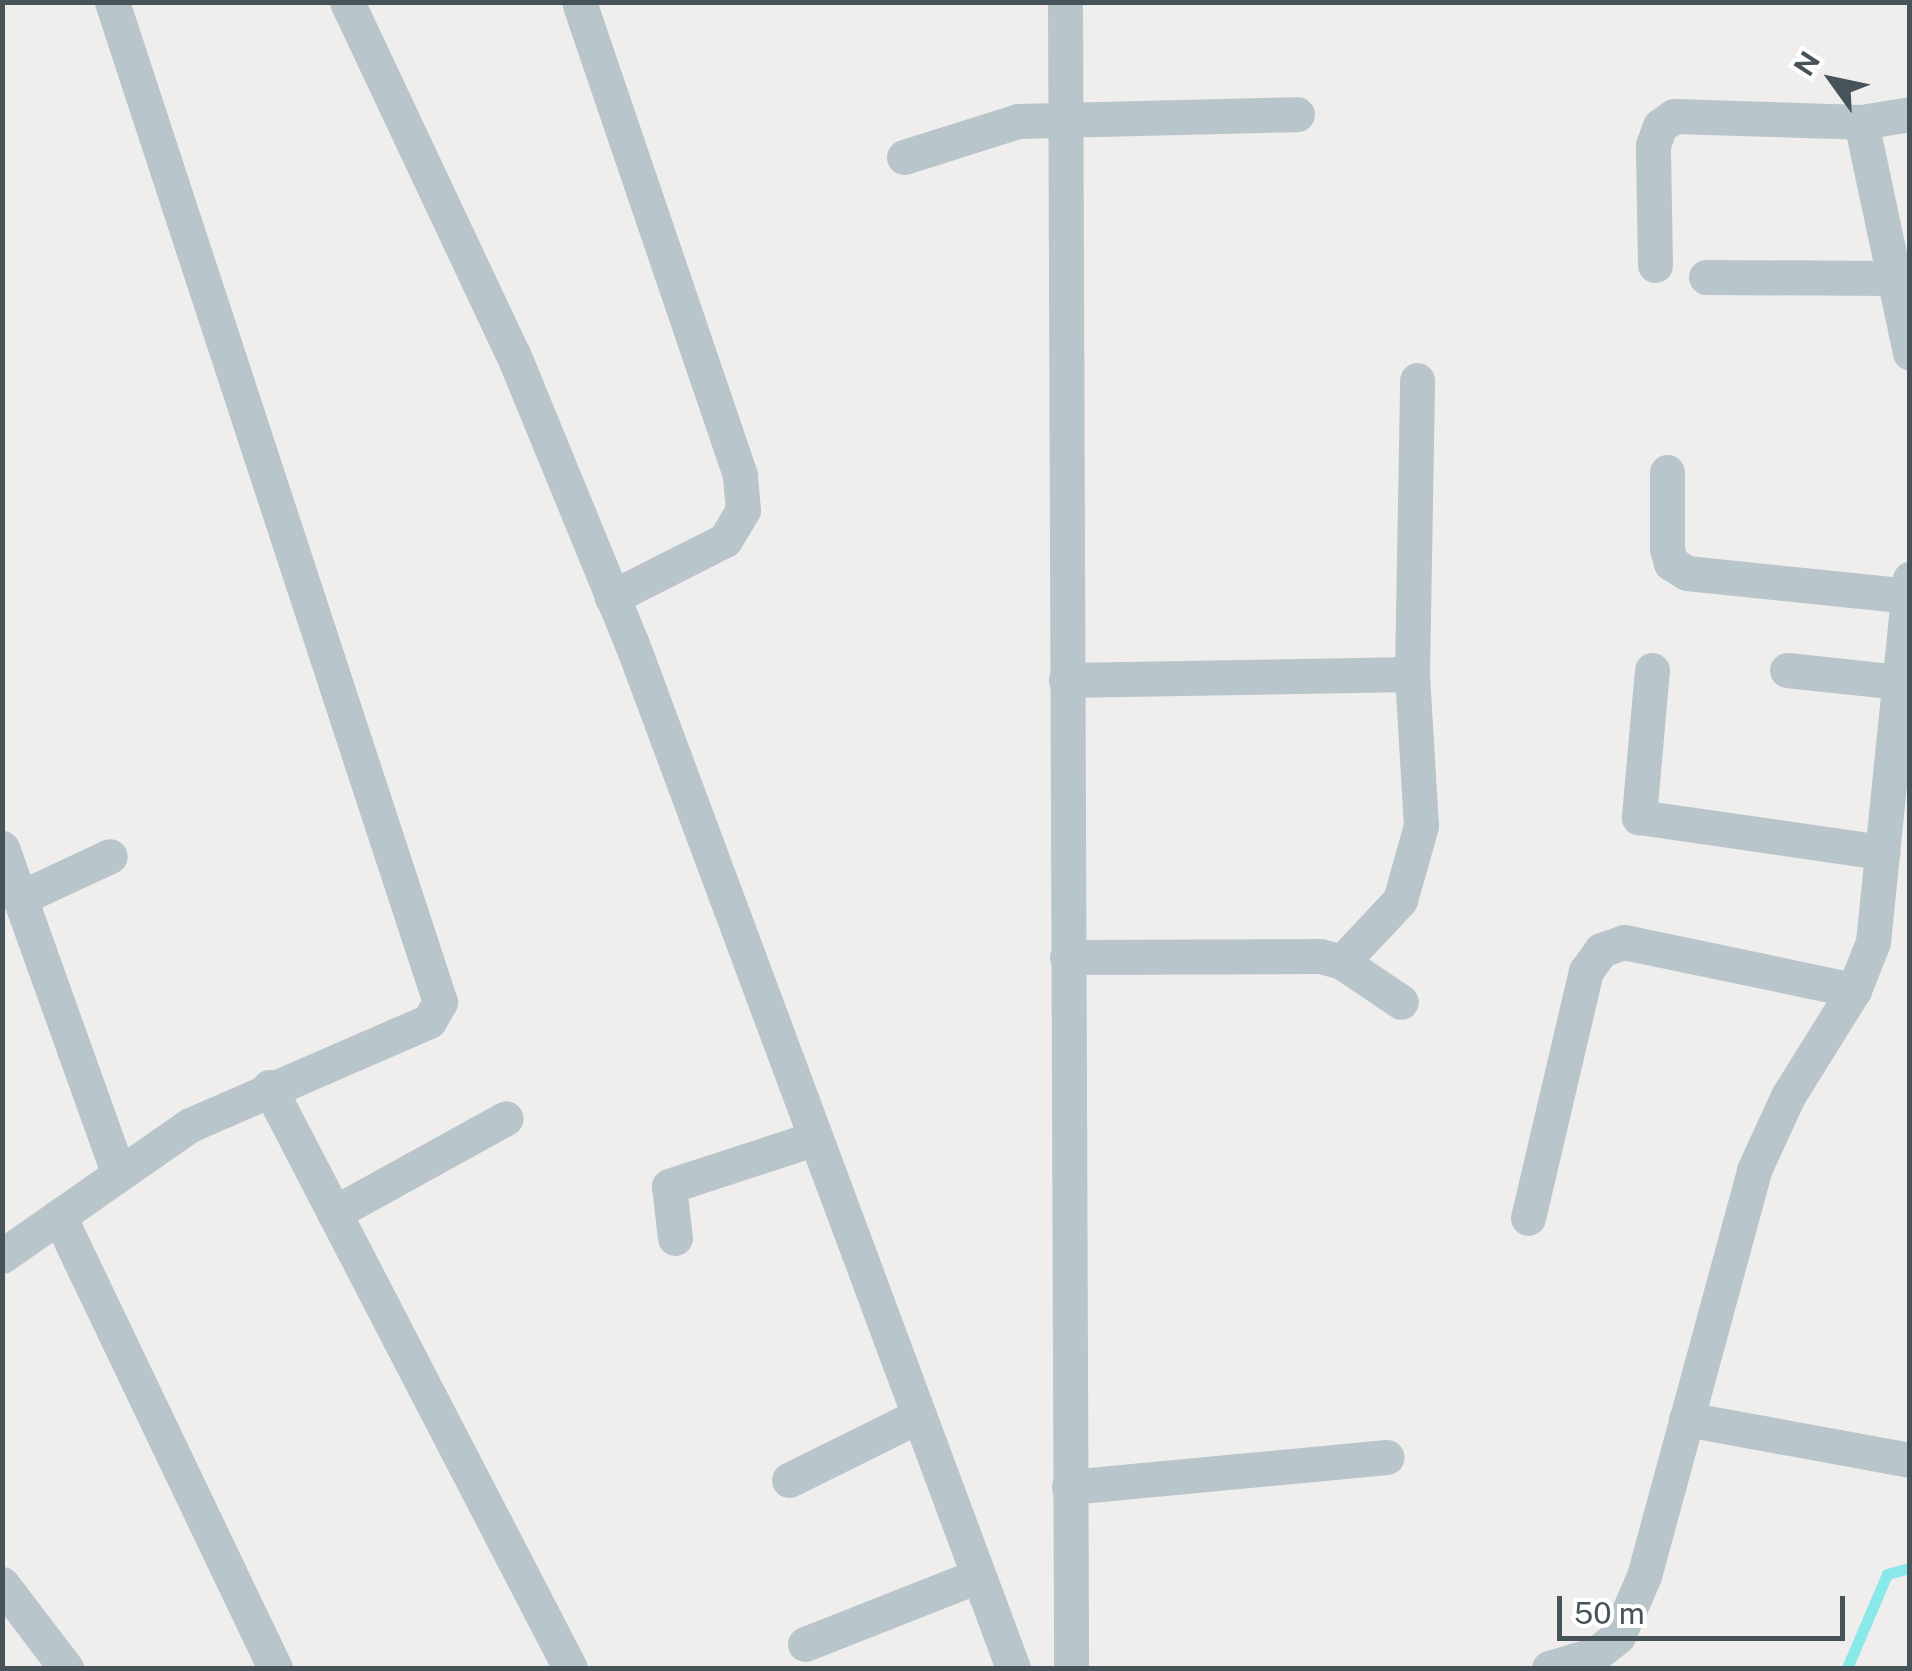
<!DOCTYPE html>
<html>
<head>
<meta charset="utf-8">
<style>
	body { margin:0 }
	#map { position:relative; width:1912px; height:1671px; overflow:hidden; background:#f0eded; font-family:"Public Sans",sans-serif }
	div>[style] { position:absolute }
	.stream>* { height:11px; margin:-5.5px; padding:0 5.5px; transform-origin:5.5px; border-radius:5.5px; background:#89e9e9 }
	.minor>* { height:35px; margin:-17.5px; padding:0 17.5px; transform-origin:17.5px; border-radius:17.5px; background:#b8c5ca }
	span { translate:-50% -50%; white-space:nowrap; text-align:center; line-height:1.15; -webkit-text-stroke:8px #fff; paint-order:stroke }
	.frame { position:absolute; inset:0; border:5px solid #46545a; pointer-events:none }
	.north { position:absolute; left:1782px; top:30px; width:100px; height:100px; -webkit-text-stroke:8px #fff; paint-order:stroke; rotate:303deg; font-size:28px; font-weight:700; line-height:40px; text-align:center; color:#46545a }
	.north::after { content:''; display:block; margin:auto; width:35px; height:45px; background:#46545a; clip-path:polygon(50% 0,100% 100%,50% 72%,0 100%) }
	.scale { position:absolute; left:1557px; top:1596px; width:288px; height:45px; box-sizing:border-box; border:5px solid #46545a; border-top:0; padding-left:12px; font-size:30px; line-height:35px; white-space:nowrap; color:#46545a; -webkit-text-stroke:8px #fff; paint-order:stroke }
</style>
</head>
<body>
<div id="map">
	<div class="stream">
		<i style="left:1847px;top:1668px;width:102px;rotate:-66.9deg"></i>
		<i style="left:1887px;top:1574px;width:24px;rotate:-15deg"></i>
	</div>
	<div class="minor">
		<i style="left:347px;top:2px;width:389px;rotate:64.8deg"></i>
		<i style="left:513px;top:354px;width:313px;rotate:67.7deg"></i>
		<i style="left:632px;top:644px;width:1093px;rotate:69.59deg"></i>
		<i style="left:1065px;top:2px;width:1666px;rotate:89.79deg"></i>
		<i style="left:580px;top:5px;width:497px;rotate:71.2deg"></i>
		<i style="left:740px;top:476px;width:34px;rotate:85deg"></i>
		<i style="left:743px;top:510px;width:35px;rotate:121deg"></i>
		<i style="left:725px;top:540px;width:127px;rotate:153.2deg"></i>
		<i style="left:1861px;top:122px;width:236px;rotate:78deg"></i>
		<i style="left:904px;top:157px;width:120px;rotate:-17.5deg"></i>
		<i style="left:1018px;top:121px;width:279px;rotate:-1.4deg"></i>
		<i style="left:1655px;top:265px;width:120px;rotate:-91deg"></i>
		<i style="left:1653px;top:145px;width:20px;rotate:-70deg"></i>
		<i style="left:1660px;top:126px;width:17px;rotate:-36deg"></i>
		<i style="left:1674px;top:116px;width:187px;rotate:1.8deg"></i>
		<i style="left:1861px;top:122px;width:50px;rotate:-9.3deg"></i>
		<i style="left:1706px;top:277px;width:188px;rotate:0.3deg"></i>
		<i style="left:1667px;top:472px;width:77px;rotate:90deg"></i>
		<i style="left:1667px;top:549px;width:15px;rotate:74deg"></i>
		<i style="left:1671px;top:563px;width:19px;rotate:32deg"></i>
		<i style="left:1687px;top:573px;width:224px;rotate:5.9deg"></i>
		<i style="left:1652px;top:670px;width:148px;rotate:95.1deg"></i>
		<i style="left:1639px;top:817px;width:246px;rotate:8.2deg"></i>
		<i style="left:1787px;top:670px;width:113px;rotate:6.1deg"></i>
		<i style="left:1066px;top:680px;width:346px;rotate:-1deg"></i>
		<i style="left:2px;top:848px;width:346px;rotate:70.3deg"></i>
		<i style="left:20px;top:898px;width:99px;rotate:-25deg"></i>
		<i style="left:1067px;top:957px;width:253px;rotate:-0.2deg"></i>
		<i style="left:1320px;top:956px;width:23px;rotate:15deg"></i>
		<i style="left:1342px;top:962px;width:71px;rotate:34.1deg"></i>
		<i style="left:1342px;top:962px;width:85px;rotate:-46.9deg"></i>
		<i style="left:1400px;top:900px;width:77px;rotate:-74.2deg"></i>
		<i style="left:1421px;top:826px;width:152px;rotate:-93.4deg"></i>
		<i style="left:1412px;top:674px;width:294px;rotate:-89deg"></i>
		<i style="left:269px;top:1087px;width:654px;rotate:62.61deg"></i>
		<i style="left:334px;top:1213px;width:196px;rotate:-28.9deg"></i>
		<i style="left:59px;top:1216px;width:501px;rotate:64.46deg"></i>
		<i style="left:1528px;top:1218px;width:254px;rotate:-76.8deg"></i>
		<i style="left:1586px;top:971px;width:26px;rotate:-54deg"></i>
		<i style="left:1601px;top:950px;width:24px;rotate:-19deg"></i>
		<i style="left:1624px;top:942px;width:235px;rotate:11.8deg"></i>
		<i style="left:675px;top:1238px;width:52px;rotate:-96.6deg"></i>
		<i style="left:669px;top:1186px;width:151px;rotate:-18.1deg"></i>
		<i style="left:2px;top:1256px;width:229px;rotate:-34.9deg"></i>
		<i style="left:190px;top:1125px;width:261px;rotate:-23.5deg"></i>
		<i style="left:429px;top:1021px;width:22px;rotate:-60deg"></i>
		<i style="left:440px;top:1002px;width:1052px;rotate:-108.16deg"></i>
		<i style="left:1686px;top:1419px;width:228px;rotate:10.4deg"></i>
		<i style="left:789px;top:1480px;width:144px;rotate:-26.4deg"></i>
		<i style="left:1069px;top:1487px;width:319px;rotate:-5.4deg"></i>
		<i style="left:2px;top:1584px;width:106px;rotate:52.7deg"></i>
		<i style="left:805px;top:1644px;width:186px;rotate:-21.5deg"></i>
		<i style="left:1549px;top:1668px;width:49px;rotate:-16.6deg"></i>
		<i style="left:1596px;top:1654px;width:28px;rotate:-39deg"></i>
		<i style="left:1618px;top:1636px;width:65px;rotate:-66.6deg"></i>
		<i style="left:1644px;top:1576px;width:421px;rotate:-74.8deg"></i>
		<i style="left:1754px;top:1170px;width:81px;rotate:-65.3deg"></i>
		<i style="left:1788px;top:1096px;width:125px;rotate:-58.1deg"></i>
		<i style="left:1854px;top:990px;width:52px;rotate:-68.4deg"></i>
		<i style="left:1873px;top:942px;width:365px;rotate:-84.2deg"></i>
	</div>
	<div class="frame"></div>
	<div class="north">N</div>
	<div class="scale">50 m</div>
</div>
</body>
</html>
